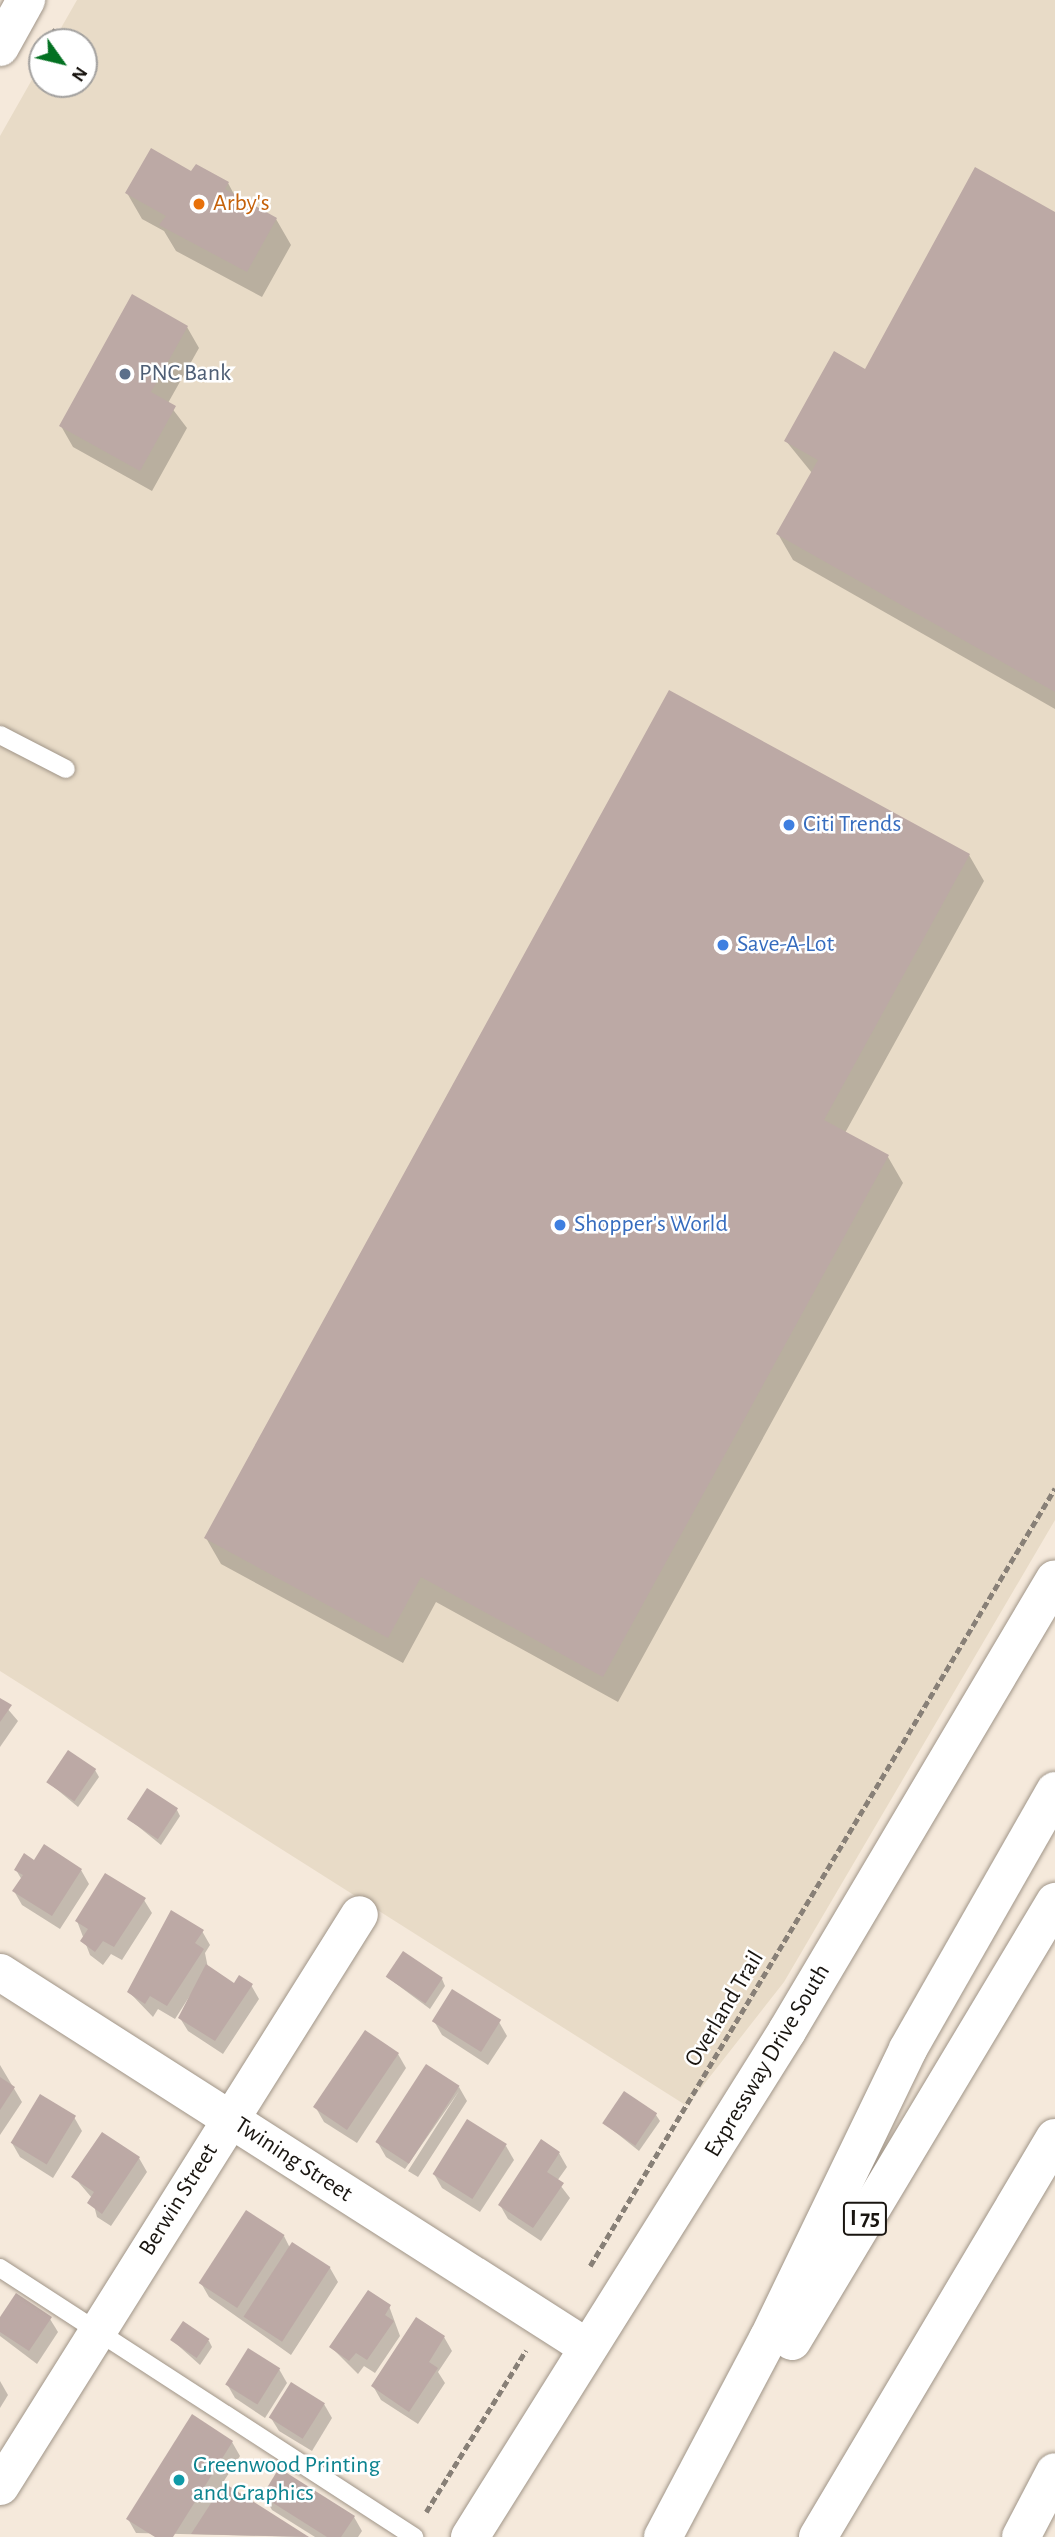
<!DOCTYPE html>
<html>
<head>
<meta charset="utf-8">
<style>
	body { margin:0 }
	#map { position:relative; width:1055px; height:2537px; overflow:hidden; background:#f5e9db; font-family:"Alegreya Sans",sans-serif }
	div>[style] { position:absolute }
	.commercial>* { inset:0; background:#e8dbc7 }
	.shadow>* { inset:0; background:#0003 }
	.building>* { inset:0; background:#bca9a5; transform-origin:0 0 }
	.path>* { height:4.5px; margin-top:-2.25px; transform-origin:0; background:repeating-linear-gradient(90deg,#888077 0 7px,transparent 0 10.5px) }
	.roads { filter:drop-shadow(0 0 2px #a09588) drop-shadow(0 0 2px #a09588) }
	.service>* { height:18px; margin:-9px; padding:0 9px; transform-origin:9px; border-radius:9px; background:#fff }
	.minor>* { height:37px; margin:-18.5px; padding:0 18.5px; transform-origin:18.5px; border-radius:18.5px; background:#fff }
	.secondary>* { height:38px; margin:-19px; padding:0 19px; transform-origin:19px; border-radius:19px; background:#fff }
	.motorway>* { height:38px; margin:-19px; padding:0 19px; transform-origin:19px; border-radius:19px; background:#fff }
	.dots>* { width:19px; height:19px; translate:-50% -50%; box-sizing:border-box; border:4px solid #fff; border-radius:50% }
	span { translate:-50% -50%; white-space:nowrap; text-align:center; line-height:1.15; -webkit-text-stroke:5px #fff; paint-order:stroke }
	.shield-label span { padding:2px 5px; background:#fff; border:2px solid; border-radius:5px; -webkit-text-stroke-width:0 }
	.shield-label { font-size:23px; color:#191510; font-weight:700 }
	.food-label { font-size:24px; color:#c56008 }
	.left { translate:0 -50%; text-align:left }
	.service-label { font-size:24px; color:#4e5e75 }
	.shop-label { font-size:24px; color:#366cbe }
	.street-label { font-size:24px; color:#191510 }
	.culture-label { font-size:24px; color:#0d838f }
	.north { position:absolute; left:28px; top:28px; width:70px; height:70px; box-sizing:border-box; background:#fff; border:2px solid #a3a19f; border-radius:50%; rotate:124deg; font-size:19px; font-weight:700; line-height:28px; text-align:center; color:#191510 }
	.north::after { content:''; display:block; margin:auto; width:24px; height:32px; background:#037122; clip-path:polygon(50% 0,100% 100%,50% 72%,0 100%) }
</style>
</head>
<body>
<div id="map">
	<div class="commercial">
		<i style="clip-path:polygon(77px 0,1055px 0,1055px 1520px,784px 1982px,687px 2106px,0 1671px,0 136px,42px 62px,42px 84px,84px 84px,84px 42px,53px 42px)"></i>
	</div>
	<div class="shadow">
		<i style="clip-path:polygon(192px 173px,228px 183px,235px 196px,276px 219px,291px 245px,262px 297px,176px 251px,164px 231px,142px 219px,127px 193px)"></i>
		<i style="clip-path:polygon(1055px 214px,1055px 709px,793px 560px,778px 534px,812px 473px,786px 441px)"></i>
		<i style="clip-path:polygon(187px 327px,199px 348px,168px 403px,187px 428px,152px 491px,73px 447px,61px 426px)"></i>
		<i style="clip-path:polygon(969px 855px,984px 881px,845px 1133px,888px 1157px,903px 1183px,618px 1702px,436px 1602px,403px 1663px,221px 1564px,206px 1538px)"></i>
		<i style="clip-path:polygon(0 1700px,18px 1721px,0 1747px)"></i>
		<i style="clip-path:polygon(95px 1770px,99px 1777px,78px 1807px,48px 1782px)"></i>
		<i style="clip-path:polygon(177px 1810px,180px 1816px,161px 1845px,129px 1819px)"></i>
		<i style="clip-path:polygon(35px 1862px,81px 1870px,89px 1884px,60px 1929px,22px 1905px,14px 1891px,22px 1880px,16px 1870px)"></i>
		<i style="clip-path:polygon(144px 1900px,152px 1913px,122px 1960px,111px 1954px,103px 1965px,90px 1955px,77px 1921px)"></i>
		<i style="clip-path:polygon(171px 1912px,202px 1931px,210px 1945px,205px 1953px,208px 1968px,235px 1986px,251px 1985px,259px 1999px,223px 2054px,188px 2031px,180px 2018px,191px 1994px,175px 2019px,158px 2009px,153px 2017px,129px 1992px)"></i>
		<i style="clip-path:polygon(387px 1977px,442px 1979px,445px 1986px,430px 2009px)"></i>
		<i style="clip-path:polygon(434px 2021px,499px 2022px,507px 2036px,488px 2065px,442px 2035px)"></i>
		<i style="clip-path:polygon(398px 2054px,406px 2068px,357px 2143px,324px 2122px,316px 2108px)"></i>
		<i style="clip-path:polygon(0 2065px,22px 2102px,0 2135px)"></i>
		<i style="clip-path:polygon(459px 2087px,467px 2101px,418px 2177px,408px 2171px,459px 2091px,405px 2169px,386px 2157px,378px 2143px)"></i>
		<i style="clip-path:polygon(656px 2115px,660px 2121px,639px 2151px,604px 2123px)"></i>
		<i style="clip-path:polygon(74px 2117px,82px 2131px,53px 2178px,20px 2157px,12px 2143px)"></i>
		<i style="clip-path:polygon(506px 2146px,514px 2160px,480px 2212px,442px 2188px,434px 2174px)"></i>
		<i style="clip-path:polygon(559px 2153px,567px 2167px,557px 2181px,570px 2198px,541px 2241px,508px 2219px,500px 2205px)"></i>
		<i style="clip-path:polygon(139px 2158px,147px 2172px,111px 2226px,97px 2217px,92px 2198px,74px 2177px)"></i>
		<i style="clip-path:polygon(284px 2236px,290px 2248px,330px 2268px,338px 2282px,291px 2355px,209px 2297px,201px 2283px)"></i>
		<i style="clip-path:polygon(389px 2306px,400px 2336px,375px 2373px,364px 2366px,358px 2374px,331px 2347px)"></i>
		<i style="clip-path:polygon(50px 2319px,58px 2332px,37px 2364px,0 2336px,0 2320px)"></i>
		<i style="clip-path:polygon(444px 2337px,452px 2351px,438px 2372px,445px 2383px,418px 2424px,381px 2400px,373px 2386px)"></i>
		<i style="clip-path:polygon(172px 2340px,209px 2341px,212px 2347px,200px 2365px)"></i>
		<i style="clip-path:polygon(279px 2369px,287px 2383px,265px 2418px,235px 2398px,227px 2384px)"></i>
		<i style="clip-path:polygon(0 2381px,8px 2395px,0 2408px)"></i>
		<i style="clip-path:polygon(324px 2404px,332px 2418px,312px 2451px,279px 2431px,271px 2418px)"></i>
		<i style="clip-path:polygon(232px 2442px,240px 2456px,222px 2484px,306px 2537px,136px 2533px,128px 2519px)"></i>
		<i style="clip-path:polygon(264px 2496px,354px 2517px,362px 2531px,358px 2537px,315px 2537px,272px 2510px)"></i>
	</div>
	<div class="building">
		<i style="clip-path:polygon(151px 148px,191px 171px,196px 164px,229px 182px,225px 189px,277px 218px,247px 272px,159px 225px,166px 216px,125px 193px)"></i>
		<i style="clip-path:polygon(975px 167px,1055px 212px,1055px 692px,776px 534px,818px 460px,784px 441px,834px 351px,865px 369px)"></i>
		<i style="clip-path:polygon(132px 294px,188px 326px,151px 392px,176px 406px,140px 471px,59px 426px)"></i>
		<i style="clip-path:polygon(669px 690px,970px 854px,824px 1120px,889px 1155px,603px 1677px,421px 1577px,388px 1638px,204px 1538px)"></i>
		<i style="clip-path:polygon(0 1698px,12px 1705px,0 1722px)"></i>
		<i style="left:68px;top:1750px;width:34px;height:39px;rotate:34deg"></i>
		<i style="left:147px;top:1788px;width:37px;height:37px;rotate:33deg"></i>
		<i style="clip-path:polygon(44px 1844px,82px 1869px,52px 1916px,12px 1891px,23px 1875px,14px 1870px,24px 1853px,34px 1860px)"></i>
		<i style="clip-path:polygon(105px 1873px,146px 1898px,114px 1947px,103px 1941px,95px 1952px,80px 1941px,88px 1929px,75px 1921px)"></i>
		<i style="clip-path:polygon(171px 1910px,204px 1930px,195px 1943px,204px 1949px,167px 2006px,150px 1996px,145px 2004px,127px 1992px)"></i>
		<i style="left:403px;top:1951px;width:48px;height:31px;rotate:34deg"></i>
		<i style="clip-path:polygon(206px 1964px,234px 1983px,239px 1975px,253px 1984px,215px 2041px,178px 2018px)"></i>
		<i style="left:452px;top:1989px;width:58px;height:38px;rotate:32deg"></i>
		<i style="left:365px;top:2030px;width:41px;height:93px;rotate:34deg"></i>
		<i style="left:426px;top:2064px;width:40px;height:93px;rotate:33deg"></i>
		<i style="clip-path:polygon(0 2077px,15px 2087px,0 2110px)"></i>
		<i style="left:624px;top:2091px;width:40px;height:39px;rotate:34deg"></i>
		<i style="left:40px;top:2094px;width:42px;height:57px;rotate:31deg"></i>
		<i style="left:467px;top:2119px;width:47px;height:65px;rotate:32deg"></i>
		<i style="clip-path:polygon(102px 2132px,140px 2157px,102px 2214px,87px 2203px,94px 2192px,71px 2177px)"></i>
		<i style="clip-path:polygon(541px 2139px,560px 2152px,547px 2172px,564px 2183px,533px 2228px,498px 2205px)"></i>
		<i style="left:246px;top:2210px;width:46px;height:87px;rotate:33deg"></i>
		<i style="left:292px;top:2242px;width:46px;height:89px;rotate:33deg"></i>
		<i style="clip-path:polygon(368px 2290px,391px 2305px,385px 2315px,394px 2321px,367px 2360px,356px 2353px,349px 2361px,329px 2347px)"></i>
		<i style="clip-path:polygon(16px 2293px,52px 2317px,29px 2351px,0 2332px,0 2317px)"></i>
		<i style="clip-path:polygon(416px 2317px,445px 2336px,429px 2362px,438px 2368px,409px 2412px,371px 2386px)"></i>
		<i style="left:183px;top:2321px;width:32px;height:23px;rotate:34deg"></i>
		<i style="left:248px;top:2348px;width:38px;height:43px;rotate:32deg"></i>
		<i style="left:291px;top:2382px;width:40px;height:42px;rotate:32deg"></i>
		<i style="clip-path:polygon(192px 2414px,233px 2441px,173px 2537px,155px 2537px,126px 2519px)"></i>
		<i style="clip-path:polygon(279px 2468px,355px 2516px,341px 2537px,327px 2537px,262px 2496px)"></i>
		<i style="clip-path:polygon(224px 2483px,309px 2537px,191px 2534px)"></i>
	</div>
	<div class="path">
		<i style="left:52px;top:30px;width:24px;rotate:28deg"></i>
		<i style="left:590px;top:2266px;width:906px;rotate:-59.13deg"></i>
		<i style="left:426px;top:2512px;width:190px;rotate:-58.3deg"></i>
	</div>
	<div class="roads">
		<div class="service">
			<i style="left:0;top:735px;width:74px;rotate:27.3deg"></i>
			<i style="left:0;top:2268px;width:494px;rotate:33deg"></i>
		</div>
		<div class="minor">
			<i style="left:0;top:1972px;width:697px;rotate:32.57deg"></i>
			<i style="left:0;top:2486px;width:675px;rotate:-57.89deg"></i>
		</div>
		<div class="secondary">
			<i style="left:0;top:47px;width:54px;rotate:-61deg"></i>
			<i style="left:470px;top:2537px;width:597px;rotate:-57.93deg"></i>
			<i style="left:787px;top:2031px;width:525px;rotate:-59.34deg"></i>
			<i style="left:1021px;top:2537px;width:73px;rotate:-62.4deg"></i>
		</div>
		<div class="motorway">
			<i style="left:792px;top:2341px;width:512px;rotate:-59.07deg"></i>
			<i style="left:663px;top:2537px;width:224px;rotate:-62.1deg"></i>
			<i style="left:768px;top:2339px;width:322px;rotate:-64.2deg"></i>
			<i style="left:908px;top:2049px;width:297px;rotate:-60.3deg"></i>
			<i style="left:818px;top:2537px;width:464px;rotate:-59.3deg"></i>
		</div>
	</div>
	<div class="dots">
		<i style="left:199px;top:204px;background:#e8710a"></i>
		<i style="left:125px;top:374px;background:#5c6f8a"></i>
		<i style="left:789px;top:825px;background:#3f7fe0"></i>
		<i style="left:723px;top:945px;background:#3f7fe0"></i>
		<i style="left:560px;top:1225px;background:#3f7fe0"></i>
		<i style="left:179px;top:2480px;background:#0f9aa8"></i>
	</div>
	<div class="shield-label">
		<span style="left:865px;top:2219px">I 75</span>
	</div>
	<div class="food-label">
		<span class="left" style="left:213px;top:204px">Arby's</span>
	</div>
	<div class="service-label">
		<span class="left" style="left:139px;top:374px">PNC Bank</span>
	</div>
	<div class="shop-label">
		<span class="left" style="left:803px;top:825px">Citi Trends</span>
		<span class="left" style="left:737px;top:945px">Save-A-Lot</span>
		<span class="left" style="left:574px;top:1225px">Shopper's World</span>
	</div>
	<div class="street-label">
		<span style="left:725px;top:2009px;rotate:-59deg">Overland Trail</span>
		<span style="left:768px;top:2061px;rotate:-59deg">Expressway Drive South</span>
		<span style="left:293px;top:2160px;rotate:33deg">Twining Street</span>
		<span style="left:179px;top:2200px;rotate:-58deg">Berwin Street</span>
	</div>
	<div class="culture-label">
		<span class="left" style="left:193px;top:2480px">Greenwood Printing<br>and Graphics</span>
	</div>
	<div class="north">N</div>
</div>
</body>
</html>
